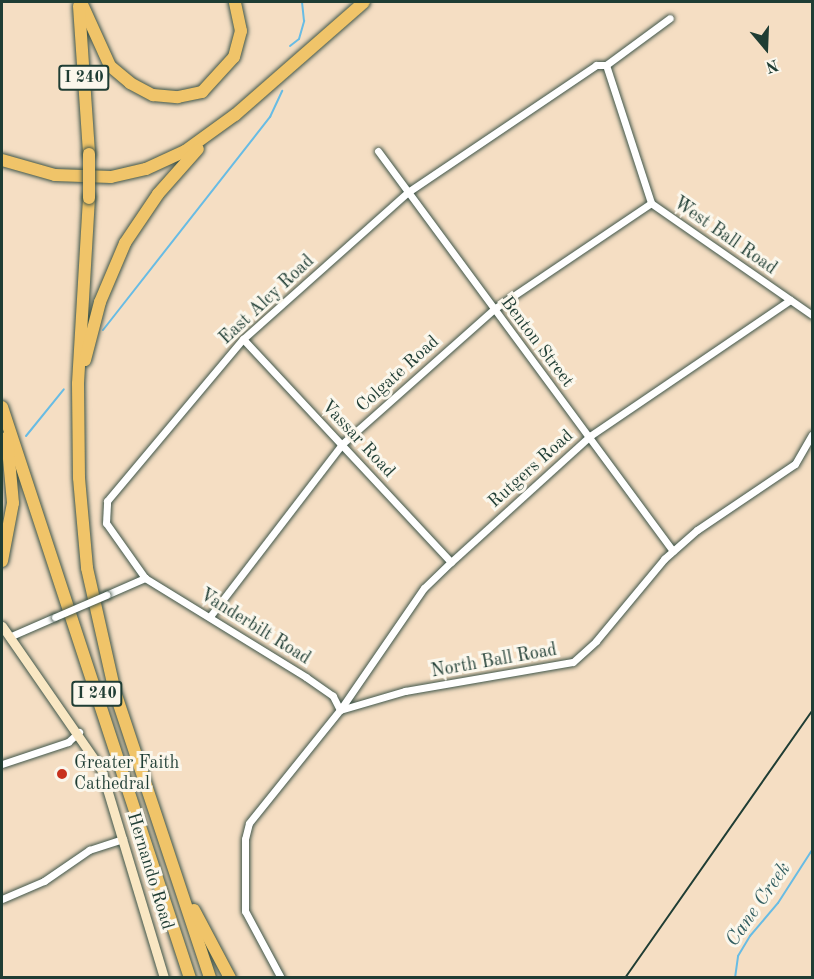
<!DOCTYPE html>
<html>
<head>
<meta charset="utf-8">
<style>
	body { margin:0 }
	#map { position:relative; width:814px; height:979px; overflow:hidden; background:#f5dec3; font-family:"Old Standard TT",serif }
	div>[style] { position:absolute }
	.stream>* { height:2px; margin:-1px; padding:0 1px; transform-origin:1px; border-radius:1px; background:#68bce4 }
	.roads { filter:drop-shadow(0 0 2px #3f5549) drop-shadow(0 0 2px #3f5549) }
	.street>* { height:7px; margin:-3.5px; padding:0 3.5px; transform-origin:3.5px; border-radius:3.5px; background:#fff }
	.secondary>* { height:9px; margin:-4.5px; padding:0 4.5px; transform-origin:4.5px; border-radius:4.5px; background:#f9e7c3 }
	.highway>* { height:12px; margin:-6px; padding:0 6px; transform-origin:6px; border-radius:6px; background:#f0c469 }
	.rail>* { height:2px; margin:-1px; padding:0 1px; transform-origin:1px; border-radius:1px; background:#1f3d34 }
	.bridges { filter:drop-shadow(0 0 2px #3f5549) drop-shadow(0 0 2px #3f5549) }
	.street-bridge>* { height:7px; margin:-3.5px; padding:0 3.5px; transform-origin:3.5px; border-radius:3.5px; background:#fff }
	.highway-bridge>* { height:12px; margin:-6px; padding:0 6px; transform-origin:6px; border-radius:6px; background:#f0c469 }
	.dots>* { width:16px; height:16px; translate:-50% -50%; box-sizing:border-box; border:3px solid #fbf7ec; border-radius:50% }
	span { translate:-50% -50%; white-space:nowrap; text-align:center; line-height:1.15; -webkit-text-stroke:6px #fbf7ec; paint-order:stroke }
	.shield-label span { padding:2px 4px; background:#fbf7ec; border:2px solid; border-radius:4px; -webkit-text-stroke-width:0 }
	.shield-label { font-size:16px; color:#1f3d34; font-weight:700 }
	.street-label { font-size:18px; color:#1f3d34 }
	.poi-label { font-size:18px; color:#1f3d34 }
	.left { translate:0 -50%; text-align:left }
	.water-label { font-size:20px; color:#315d60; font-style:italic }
	.frame { position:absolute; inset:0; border:3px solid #1f3d34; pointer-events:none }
	.north { position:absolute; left:736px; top:18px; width:60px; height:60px; -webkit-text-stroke:4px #fbf7ec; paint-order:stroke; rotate:161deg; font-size:16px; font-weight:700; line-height:24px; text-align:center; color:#1f3d34 }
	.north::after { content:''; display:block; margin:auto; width:21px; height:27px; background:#1f3d34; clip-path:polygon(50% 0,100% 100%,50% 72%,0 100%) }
</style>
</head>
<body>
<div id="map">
	<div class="stream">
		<i style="left:290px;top:46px;width:11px;rotate:-38deg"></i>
		<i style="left:299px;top:39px;width:19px;rotate:-74deg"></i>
		<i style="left:304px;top:21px;width:19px;rotate:-96deg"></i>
		<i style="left:103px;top:330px;width:271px;rotate:-51.9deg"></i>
		<i style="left:270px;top:117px;width:29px;rotate:-65deg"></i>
		<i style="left:26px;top:436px;width:60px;rotate:-51deg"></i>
		<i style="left:735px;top:978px;width:22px;rotate:-82deg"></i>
		<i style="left:738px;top:956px;width:23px;rotate:-59deg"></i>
		<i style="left:750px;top:936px;width:43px;rotate:-49.7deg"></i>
		<i style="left:778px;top:903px;width:63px;rotate:-57.3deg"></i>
	</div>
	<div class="roads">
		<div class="street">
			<i style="left:606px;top:65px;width:145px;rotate:71.9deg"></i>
			<i style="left:651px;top:203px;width:196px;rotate:34.8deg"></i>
			<i style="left:378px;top:151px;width:497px;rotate:53.6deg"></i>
			<i style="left:243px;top:339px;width:305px;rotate:47deg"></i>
			<i style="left:106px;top:595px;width:43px;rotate:-23.6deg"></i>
			<i style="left:211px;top:615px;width:215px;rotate:-52.5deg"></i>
			<i style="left:342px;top:444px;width:203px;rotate:-41.6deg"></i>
			<i style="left:494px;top:309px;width:189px;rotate:-34deg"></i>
			<i style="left:9px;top:637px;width:50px;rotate:-23.5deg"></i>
			<i style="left:340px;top:710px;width:16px;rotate:-117deg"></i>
			<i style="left:333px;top:696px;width:33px;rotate:-145deg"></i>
			<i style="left:306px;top:677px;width:189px;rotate:-148.4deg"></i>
			<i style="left:145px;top:578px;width:67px;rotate:-125.3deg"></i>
			<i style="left:106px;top:523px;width:22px;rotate:-87deg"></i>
			<i style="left:107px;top:501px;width:212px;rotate:-50deg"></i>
			<i style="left:243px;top:339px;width:221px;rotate:-41.7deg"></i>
			<i style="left:408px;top:192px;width:227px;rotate:-34deg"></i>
			<i style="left:596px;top:65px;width:10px"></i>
			<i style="left:606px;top:65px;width:79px;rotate:-36.3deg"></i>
			<i style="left:340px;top:710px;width:148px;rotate:-55.5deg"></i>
			<i style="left:424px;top:588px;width:37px;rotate:-44deg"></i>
			<i style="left:451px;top:562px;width:188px;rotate:-42.2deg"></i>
			<i style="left:590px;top:436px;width:242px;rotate:-34.2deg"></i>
			<i style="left:2px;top:764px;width:70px;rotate:-18.4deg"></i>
			<i style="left:68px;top:742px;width:15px;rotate:-42deg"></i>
			<i style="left:2px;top:899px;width:46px;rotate:-23.2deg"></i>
			<i style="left:44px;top:881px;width:55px;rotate:-34.6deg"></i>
			<i style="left:89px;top:850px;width:36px;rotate:-18deg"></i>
			<i style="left:281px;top:978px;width:76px;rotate:-118.2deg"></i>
			<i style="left:245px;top:911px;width:72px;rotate:-90deg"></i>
			<i style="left:245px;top:839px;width:16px;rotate:-76deg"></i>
			<i style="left:249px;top:823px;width:145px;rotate:-51.2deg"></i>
			<i style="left:340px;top:710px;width:68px;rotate:-16.3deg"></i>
			<i style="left:405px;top:691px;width:170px;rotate:-9.8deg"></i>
			<i style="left:573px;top:662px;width:31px;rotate:-42deg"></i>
			<i style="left:596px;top:641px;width:107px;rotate:-50.3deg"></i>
			<i style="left:664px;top:559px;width:44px;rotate:-41.3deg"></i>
			<i style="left:697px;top:530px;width:118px;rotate:-34deg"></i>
			<i style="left:795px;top:464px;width:34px;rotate:-60deg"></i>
		</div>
		<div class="secondary">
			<i style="left:2px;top:626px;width:174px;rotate:55.3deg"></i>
			<i style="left:101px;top:769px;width:218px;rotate:73.2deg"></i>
		</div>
		<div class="highway">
			<i style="left:81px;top:2px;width:70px;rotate:65.6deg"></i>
			<i style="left:110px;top:66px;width:26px;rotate:40deg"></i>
			<i style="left:130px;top:83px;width:26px;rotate:28deg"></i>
			<i style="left:153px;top:95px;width:25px;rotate:5deg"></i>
			<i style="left:178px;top:97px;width:25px;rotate:-12deg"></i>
			<i style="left:202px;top:92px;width:47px;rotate:-47.6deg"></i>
			<i style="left:234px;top:57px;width:27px;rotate:-75deg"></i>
			<i style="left:241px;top:31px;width:30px;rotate:-102deg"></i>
			<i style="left:79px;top:6px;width:148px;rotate:86.1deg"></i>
			<i style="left:2px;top:160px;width:55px;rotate:15.8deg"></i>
			<i style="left:55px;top:175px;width:56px;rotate:2deg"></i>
			<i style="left:111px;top:177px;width:36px;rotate:-13deg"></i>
			<i style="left:146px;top:169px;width:43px;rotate:-24.8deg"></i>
			<i style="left:185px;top:151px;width:62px;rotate:-35.8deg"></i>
			<i style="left:235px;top:115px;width:171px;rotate:-41.2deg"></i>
			<i style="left:89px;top:198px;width:186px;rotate:93.4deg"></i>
			<i style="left:78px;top:384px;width:94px;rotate:89.4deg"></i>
			<i style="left:79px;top:478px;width:90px;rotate:84.9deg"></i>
			<i style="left:87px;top:568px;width:127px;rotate:77.3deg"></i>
			<i style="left:115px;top:692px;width:301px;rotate:71.6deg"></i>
			<i style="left:85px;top:360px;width:60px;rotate:-75.5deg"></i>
			<i style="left:100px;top:302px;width:64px;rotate:-67deg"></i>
			<i style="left:125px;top:243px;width:59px;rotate:-56deg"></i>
			<i style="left:158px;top:194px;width:60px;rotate:-48.4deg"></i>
			<i style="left:2px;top:407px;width:601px;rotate:71.78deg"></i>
			<i style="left:2px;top:561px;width:59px;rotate:-79.3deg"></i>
			<i style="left:13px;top:503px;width:66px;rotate:-95.2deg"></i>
			<i style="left:194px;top:910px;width:77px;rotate:62.1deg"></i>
		</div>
	</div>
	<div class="rail">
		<i style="left:625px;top:978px;width:326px;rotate:-55deg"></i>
	</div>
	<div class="bridges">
		<div class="street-bridge">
			<i style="left:55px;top:617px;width:56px;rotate:-23.3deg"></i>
		</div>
		<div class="highway-bridge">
			<i style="left:89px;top:154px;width:44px;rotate:90deg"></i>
		</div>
	</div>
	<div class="dots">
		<i style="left:62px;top:774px;background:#c8321e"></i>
	</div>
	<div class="shield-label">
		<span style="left:84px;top:78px">I 240</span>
		<span style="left:97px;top:694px">I 240</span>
	</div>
	<div class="street-label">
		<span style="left:725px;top:236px;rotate:35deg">West Ball Road</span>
		<span style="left:267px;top:300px;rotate:-43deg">East Alcy Road</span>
		<span style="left:537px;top:342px;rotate:53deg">Benton Street</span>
		<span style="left:398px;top:374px;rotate:-42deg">Colgate Road</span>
		<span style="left:358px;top:439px;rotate:47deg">Vassar Road</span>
		<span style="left:531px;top:469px;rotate:-42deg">Rutgers Road</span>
		<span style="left:255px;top:627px;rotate:32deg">Vanderbilt Road</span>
		<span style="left:494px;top:661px;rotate:-10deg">North Ball Road</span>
		<span style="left:150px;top:871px;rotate:73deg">Hernando Road</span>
	</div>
	<div class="poi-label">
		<span class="left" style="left:74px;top:774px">Greater Faith<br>Cathedral</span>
	</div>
	<div class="water-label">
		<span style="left:759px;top:905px;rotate:-55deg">Cane Creek</span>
	</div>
	<div class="frame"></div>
	<div class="north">N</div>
</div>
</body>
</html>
